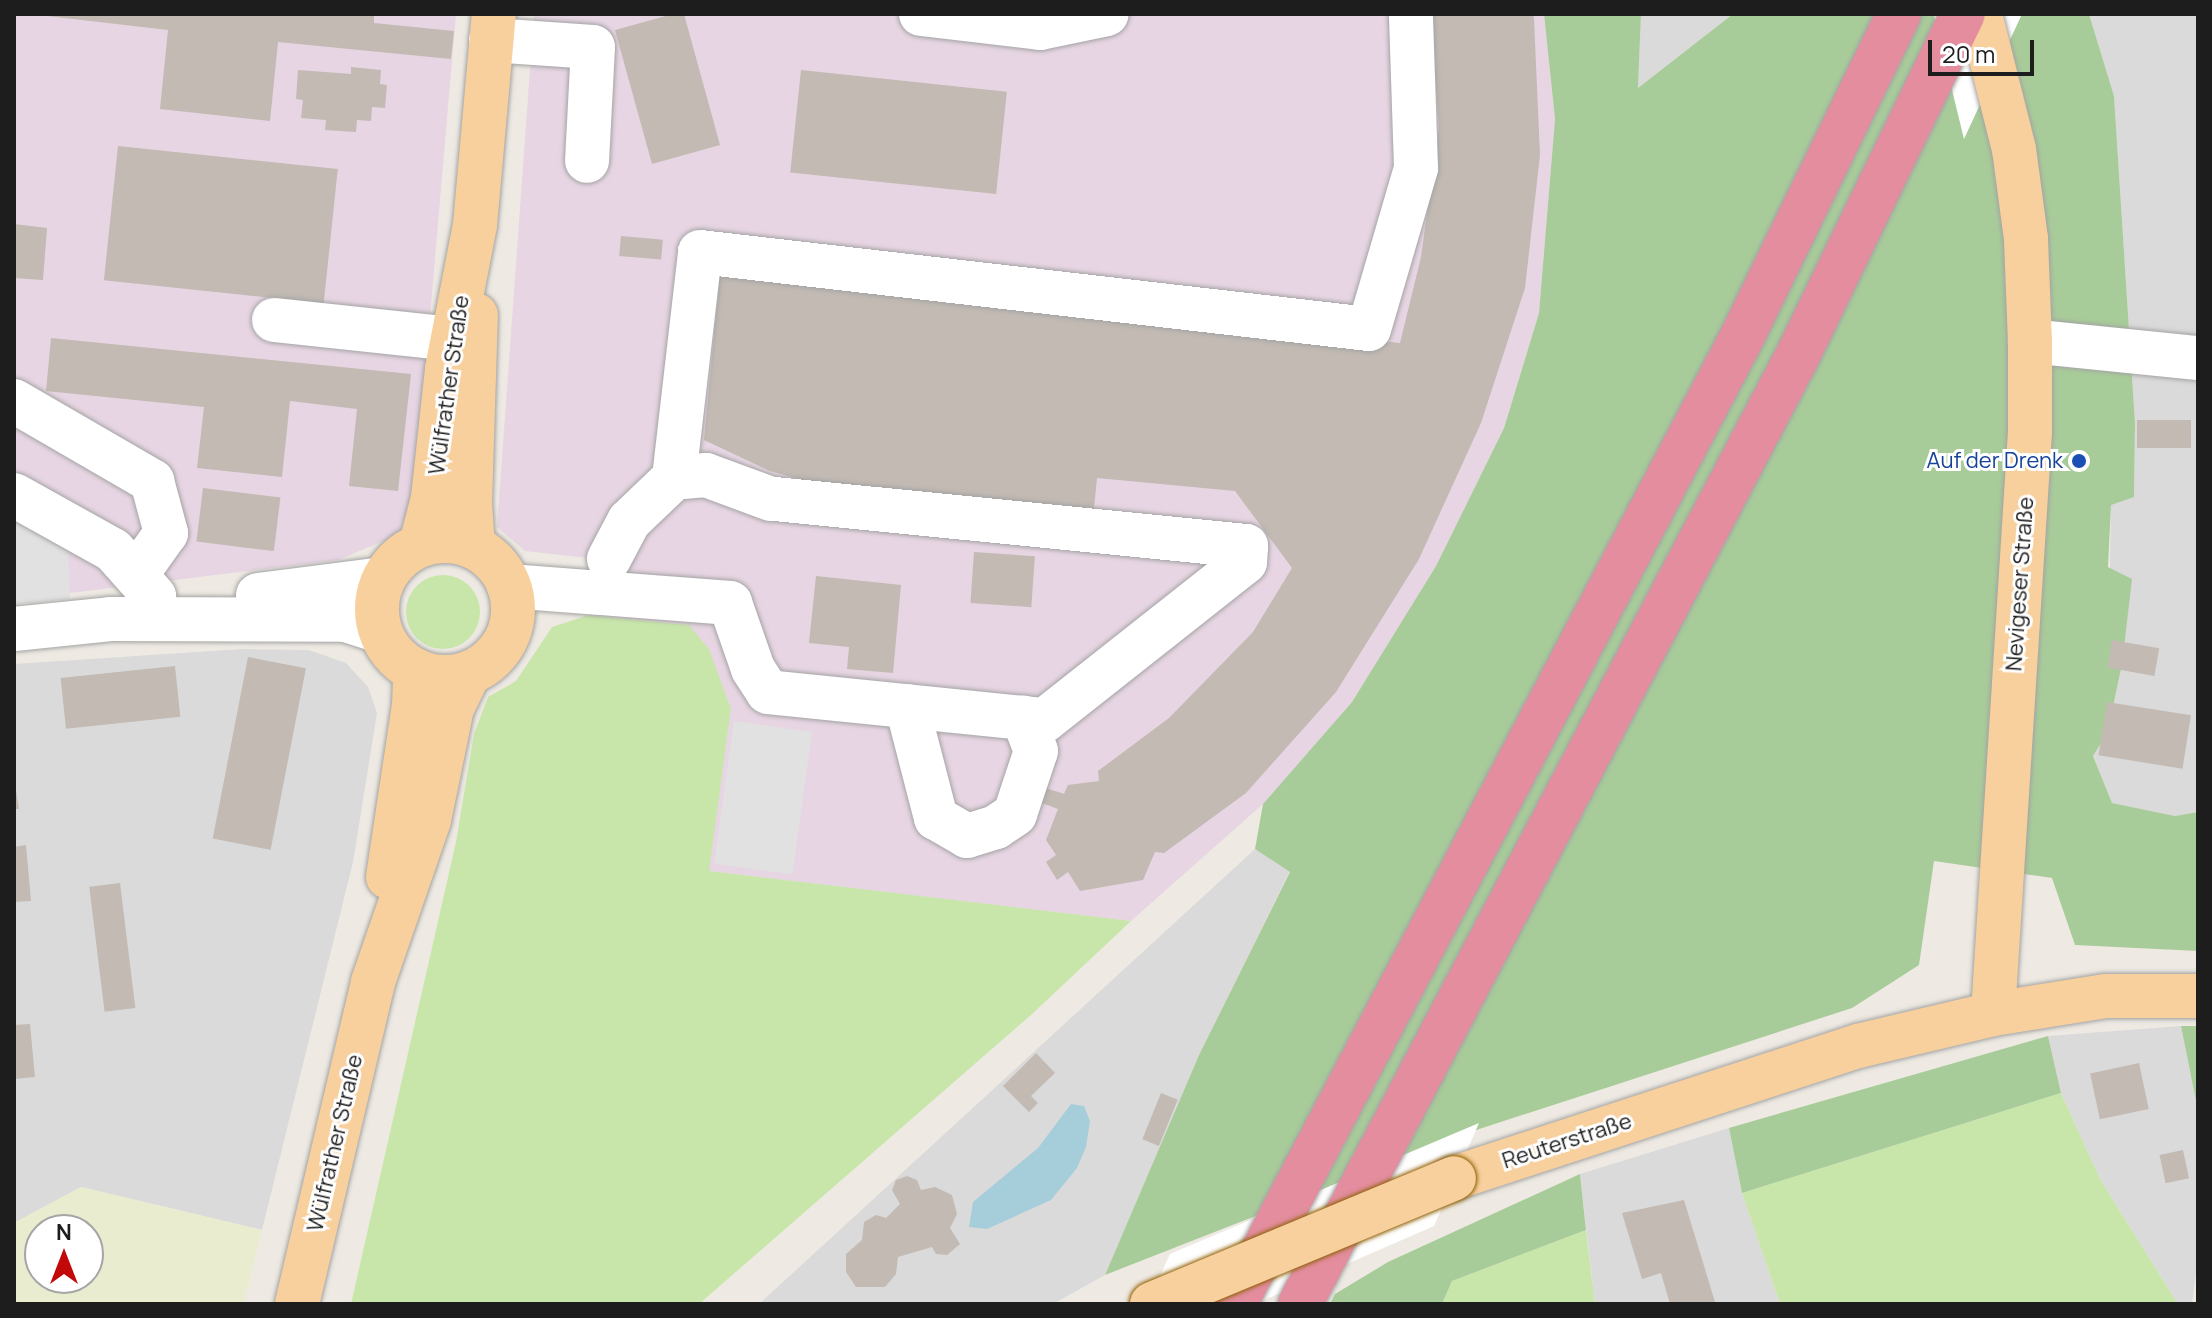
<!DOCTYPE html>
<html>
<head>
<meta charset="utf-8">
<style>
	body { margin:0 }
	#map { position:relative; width:2212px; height:1318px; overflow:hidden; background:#eeeae3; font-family:Manrope,sans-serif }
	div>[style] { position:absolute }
	.residential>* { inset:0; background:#dbdada }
	.industrial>* { inset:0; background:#e7d5e3 }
	.farmland>* { inset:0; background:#eaeccf }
	.grass>* { inset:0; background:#c8e6aa }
	.round { border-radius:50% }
	.forest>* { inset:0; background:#a8cc99 }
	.parking>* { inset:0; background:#e1e1e1; transform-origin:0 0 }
	.water>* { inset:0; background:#a5ceda }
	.pier>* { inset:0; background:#fff }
	.building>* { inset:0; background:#c2bab3; transform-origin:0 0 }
	.roads { filter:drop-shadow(0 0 2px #a4a4a4) drop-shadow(0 0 2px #a4a4a4) }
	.minor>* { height:44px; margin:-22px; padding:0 22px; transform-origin:22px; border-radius:22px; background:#fff }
	.major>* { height:44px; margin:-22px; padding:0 22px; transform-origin:22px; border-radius:22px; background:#f8d09e }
	.major>.ring { margin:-22px; padding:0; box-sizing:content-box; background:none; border:44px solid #f8d09e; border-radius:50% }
	.highway>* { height:44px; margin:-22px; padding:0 22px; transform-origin:22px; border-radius:22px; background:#e38d9e }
	.bridges { filter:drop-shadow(0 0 2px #906106) drop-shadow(0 0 2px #906106) }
	.major-bridge>* { height:44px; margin:-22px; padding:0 22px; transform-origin:22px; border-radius:22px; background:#f8d09e }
	.dots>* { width:22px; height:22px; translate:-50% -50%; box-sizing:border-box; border:4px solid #fff; border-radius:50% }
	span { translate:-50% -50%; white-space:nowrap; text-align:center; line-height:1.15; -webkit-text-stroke:6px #fff; paint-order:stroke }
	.street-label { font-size:22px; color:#1d1d1d }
	.transit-label { font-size:22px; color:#164399 }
	.right { translate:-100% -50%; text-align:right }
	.frame { position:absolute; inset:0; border:16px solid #1d1d1d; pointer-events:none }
	.north { position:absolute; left:24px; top:1214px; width:80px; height:80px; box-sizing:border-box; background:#fff; border:2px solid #a5a5a5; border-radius:50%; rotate:0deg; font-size:22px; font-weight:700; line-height:32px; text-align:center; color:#1d1d1d }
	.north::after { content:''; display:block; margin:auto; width:28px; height:36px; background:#c20809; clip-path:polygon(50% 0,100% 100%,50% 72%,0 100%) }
	.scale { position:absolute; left:1928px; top:40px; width:106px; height:36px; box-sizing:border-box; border:4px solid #1d1d1d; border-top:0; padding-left:10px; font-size:24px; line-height:28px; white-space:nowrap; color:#1d1d1d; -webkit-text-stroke:6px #fff; paint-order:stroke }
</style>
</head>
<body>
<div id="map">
	<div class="residential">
		<i style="clip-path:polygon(1641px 14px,1733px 14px,1638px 88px)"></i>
		<i style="clip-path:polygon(2089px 14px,2198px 14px,2198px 812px,2175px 816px,2112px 803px,2093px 756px,2107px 734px,2111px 504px,2134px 496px,2135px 423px,2114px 96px)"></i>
		<i style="clip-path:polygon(242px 649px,309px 650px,346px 663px,368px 687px,377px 713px,353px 862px,262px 1230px,81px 1187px,14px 1223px,14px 664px)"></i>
		<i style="clip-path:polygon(1255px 849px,1290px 871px,1199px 1055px,1105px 1275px,1053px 1304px,759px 1304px)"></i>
		<i style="clip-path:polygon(2181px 1026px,2198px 1111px,2198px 1257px,2192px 1304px,2178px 1304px,2101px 1181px,2061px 1093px,2048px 1036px)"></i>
		<i style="clip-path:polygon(1729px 1128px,1742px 1193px,1780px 1304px,1595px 1304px,1580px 1174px)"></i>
	</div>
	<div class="industrial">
		<i style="clip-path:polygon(14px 14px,456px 14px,415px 491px,398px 535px,338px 560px,14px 600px)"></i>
		<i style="clip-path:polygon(534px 14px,1544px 14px,1555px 119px,1539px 313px,1504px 428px,1436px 566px,1352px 702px,1263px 804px,1131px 921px,708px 871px,731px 709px,689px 625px,589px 615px,588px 558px,525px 551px,497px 527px)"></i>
	</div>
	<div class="farmland">
		<i style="clip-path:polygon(evenodd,81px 1187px,262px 1230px,244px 1304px,14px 1304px,14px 1223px,81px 1187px,40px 1230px,88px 1230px,88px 1278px,40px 1278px,40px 1230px)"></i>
	</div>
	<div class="grass">
		<i class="round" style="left:406px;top:575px;width:74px;height:74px"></i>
		<i style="clip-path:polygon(589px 615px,689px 625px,709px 649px,731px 709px,709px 871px,1131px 921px,1031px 1015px,699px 1304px,351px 1304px,456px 842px,474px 734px,488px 697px,516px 681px,552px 627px)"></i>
		<i style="clip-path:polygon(2061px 1093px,2101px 1181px,2178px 1304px,1780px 1304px,1742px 1193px)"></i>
		<i style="clip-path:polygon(1586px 1230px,1595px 1304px,1442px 1304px,1452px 1281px)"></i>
	</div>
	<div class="forest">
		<i style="clip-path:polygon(1544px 14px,1641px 14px,1638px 88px,1733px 14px,2089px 14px,2114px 96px,2135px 423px,2134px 497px,2111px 505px,2108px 567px,2132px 579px,2122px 664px,2107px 734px,2093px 756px,2112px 803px,2175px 816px,2198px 812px,2198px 951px,2075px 945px,2052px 878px,1934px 861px,1919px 965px,1852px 1008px,1464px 1134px,1105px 1275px,1199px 1055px,1290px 872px,1255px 849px,1263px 804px,1352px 702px,1436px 566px,1504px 428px,1539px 313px,1555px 119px)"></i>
		<i style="clip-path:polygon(2181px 1026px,2198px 1026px,2198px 1111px)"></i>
		<i style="clip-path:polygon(2048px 1036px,2061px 1093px,1742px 1193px,1729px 1128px)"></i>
		<i style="clip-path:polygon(1580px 1174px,1586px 1230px,1452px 1281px,1442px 1304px,1330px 1304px,1335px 1294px,1388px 1262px)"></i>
	</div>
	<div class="parking">
		<i style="clip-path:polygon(14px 509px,68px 545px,70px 599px,14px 604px)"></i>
		<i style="left:734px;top:721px;width:79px;height:144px;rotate:8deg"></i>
	</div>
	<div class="water">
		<i style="clip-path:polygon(1071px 1104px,1084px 1106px,1090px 1121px,1086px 1147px,1077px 1168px,1051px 1200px,987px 1229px,969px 1227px,973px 1202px,1038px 1148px)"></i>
	</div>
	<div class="pier">
		<i style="clip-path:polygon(1933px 14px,2022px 14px,1964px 139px,1934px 16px)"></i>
		<i style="clip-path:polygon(1479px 1123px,1434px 1226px,1255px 1304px,1147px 1304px,1170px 1254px)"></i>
	</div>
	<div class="building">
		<i style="clip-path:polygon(30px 14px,374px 14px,374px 23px,454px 31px,451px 59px,278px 42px,270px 121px,160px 109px,168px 30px)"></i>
		<i style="clip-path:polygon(673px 14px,684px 14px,720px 145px,652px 164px,615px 30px)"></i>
		<i style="clip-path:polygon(1431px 14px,1533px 14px,1534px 19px,1540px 155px,1525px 288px,1481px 423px,1419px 559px,1336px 692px,1246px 793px,1164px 853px,1155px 852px,1143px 880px,1080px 891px,1068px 872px,1057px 880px,1046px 862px,1056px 855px,1046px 840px,1058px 809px,1034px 800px,1040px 786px,1064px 794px,1068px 785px,1099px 781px,1098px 771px,1169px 718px,1253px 632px,1292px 568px,1235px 491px,1097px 478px,1093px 518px,857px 495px,770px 471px,704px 440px,720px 273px,1400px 343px,1421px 257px,1439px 128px)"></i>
		<i style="clip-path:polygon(351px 67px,381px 70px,380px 84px,387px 85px,385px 108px,372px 107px,371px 121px,357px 120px,356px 132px,325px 130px,326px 120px,301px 118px,303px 100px,296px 99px,298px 70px,351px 74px)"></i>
		<i style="left:801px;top:70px;width:207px;height:103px;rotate:6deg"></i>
		<i style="left:118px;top:146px;width:221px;height:135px;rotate:6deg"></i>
		<i style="clip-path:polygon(14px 224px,47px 228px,43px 280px,14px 278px)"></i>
		<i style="left:621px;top:236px;width:42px;height:20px;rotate:5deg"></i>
		<i style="clip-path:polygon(51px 338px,411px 374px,398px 491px,349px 486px,357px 409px,290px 401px,282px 477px,197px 468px,204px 407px,46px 391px)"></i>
		<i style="left:2137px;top:420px;width:54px;height:28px"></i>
		<i style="left:203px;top:488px;width:78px;height:54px;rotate:7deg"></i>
		<i style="left:974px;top:552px;width:61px;height:51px;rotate:4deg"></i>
		<i style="clip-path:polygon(816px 576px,901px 585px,893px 673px,847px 669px,849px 647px,809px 643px)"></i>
		<i style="left:2112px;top:640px;width:48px;height:28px;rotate:10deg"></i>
		<i style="left:248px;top:657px;width:59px;height:185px;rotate:11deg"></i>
		<i style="left:175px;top:666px;width:51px;height:115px;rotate:84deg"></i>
		<i style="left:2107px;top:702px;width:85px;height:54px;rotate:9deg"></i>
		<i style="clip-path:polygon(14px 778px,19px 809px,14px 809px)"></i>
		<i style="clip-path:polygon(26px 845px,31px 901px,14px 902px,14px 847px)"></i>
		<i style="left:120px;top:883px;width:126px;height:31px;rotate:83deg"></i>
		<i style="clip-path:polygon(30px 1024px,35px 1077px,14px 1079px,14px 1025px)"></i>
		<i style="clip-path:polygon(1036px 1053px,1055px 1073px,1031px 1096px,1038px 1103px,1029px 1112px,1003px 1086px)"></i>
		<i style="left:2139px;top:1063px;width:47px;height:50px;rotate:78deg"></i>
		<i style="left:1161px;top:1093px;width:18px;height:50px;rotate:22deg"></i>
		<i style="left:2183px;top:1150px;width:29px;height:24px;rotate:78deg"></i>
		<i style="clip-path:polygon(907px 1176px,917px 1180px,921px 1190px,935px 1187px,952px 1195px,957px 1214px,950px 1228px,960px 1244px,947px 1255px,936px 1254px,932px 1247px,898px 1257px,896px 1274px,885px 1287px,856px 1287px,846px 1272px,846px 1254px,862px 1240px,864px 1222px,876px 1215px,886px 1218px,900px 1204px,892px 1190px,896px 1180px)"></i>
		<i style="clip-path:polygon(1684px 1200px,1715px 1302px,1708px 1304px,1670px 1304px,1661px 1273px,1642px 1279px,1622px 1213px)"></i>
	</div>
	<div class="roads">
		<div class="minor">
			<i style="left:921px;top:14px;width:120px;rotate:6.7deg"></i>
			<i style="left:1040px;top:28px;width:68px;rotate:-11.8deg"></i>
			<i style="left:491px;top:40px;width:102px;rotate:3.9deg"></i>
			<i style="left:593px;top:47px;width:114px;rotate:93deg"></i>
			<i style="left:274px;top:320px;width:180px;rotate:6.1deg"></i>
			<i style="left:2030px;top:341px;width:169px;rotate:5.8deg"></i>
			<i style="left:14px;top:401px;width:160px;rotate:30.1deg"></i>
			<i style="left:152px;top:481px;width:54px;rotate:74.9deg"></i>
			<i style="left:166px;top:533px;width:52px;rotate:125.5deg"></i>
			<i style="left:674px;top:478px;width:227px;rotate:-83.4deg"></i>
			<i style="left:700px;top:252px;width:673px;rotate:6.57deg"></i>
			<i style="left:1369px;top:329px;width:168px;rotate:-73.7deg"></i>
			<i style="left:1416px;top:168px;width:154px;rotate:-91.9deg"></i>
			<i style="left:14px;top:495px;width:113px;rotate:29.1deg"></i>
			<i style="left:113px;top:550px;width:62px;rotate:48.3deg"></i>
			<i style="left:509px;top:586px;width:222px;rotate:4.4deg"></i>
			<i style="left:730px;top:603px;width:70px;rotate:70.8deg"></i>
			<i style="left:753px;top:669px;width:27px;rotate:57deg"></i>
			<i style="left:768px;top:692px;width:278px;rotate:5.8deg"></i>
			<i style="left:1045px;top:720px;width:255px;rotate:-38.3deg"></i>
			<i style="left:1245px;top:562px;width:16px;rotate:-86deg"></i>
			<i style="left:1246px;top:546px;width:477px;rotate:-174.3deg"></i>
			<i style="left:771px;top:499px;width:69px;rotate:-159.7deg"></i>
			<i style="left:706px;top:475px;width:32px;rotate:175deg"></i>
			<i style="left:674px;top:478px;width:62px;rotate:136.3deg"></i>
			<i style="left:629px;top:521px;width:43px;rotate:117.8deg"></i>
			<i style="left:258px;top:595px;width:126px;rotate:-7.3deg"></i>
			<i style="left:14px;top:629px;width:97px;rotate:-5.9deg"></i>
			<i style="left:110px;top:619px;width:236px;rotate:0.2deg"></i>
			<i style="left:346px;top:620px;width:36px;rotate:18deg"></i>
			<i style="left:907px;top:706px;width:116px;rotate:75.5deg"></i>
			<i style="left:936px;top:818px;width:36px;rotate:30deg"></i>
			<i style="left:967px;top:836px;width:30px;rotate:-17deg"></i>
			<i style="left:996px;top:827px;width:23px;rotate:-34deg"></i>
			<i style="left:1015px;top:814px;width:66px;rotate:-71.6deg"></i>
			<i style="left:1036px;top:751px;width:36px;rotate:-111deg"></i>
		</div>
		<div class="major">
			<i style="left:1980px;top:14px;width:139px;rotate:75.9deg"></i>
			<i style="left:2014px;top:149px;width:91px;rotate:82.4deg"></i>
			<i style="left:2026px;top:239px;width:102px;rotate:87.8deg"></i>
			<i style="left:2030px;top:341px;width:91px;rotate:90deg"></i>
			<i style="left:2030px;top:432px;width:583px;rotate:93.64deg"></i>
			<i class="ring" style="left:377px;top:541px;width:92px;height:92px"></i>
			<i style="left:421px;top:545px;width:49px;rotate:-75.7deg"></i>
			<i style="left:433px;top:498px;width:130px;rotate:-83.8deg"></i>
			<i style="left:447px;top:369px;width:147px;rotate:-79deg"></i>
			<i style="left:475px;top:225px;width:212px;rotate:-84.9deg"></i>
			<i style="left:473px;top:547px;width:44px;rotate:-93.9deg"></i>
			<i style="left:470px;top:503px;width:188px;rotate:-88.2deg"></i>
			<i style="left:388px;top:877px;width:173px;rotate:-81.4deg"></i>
			<i style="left:414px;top:706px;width:36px;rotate:-88deg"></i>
			<i style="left:1454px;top:1178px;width:425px;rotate:-18.1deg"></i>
			<i style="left:1858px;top:1046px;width:139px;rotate:-13.3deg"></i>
			<i style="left:1993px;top:1014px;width:114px;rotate:-9.1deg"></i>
			<i style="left:2106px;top:996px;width:92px"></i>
			<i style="left:297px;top:1304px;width:331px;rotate:-76.7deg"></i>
			<i style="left:373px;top:982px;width:171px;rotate:-70.9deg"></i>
			<i style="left:429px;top:820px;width:114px;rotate:-78.4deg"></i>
			<i style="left:452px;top:708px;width:39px;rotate:-64deg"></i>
		</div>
		<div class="highway">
			<i style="left:1235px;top:1304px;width:1092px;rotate:-62.33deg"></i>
			<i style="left:1742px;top:337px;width:359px;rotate:-64.1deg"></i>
			<i style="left:1300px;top:1304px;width:1069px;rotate:-62.31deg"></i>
			<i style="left:1797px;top:357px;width:381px;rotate:-64.2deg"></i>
		</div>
	</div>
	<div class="bridges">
		<div class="major-bridge">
			<i style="left:1152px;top:1304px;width:327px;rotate:-22.6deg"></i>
		</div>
	</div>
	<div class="dots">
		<i style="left:2079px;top:461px;background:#1a4fb4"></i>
	</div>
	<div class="street-label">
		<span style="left:449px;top:385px;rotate:-82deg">Wülfrather Straße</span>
		<span style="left:2020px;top:584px;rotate:-86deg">Nevigeser Straße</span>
		<span style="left:1567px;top:1141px;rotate:-18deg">Reuterstraße</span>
		<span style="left:335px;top:1143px;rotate:-77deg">Wülfrather Straße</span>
	</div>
	<div class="transit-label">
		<span class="right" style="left:2063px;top:461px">Auf der Drenk</span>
	</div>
	<div class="frame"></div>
	<div class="north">N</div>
	<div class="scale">20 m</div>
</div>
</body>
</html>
